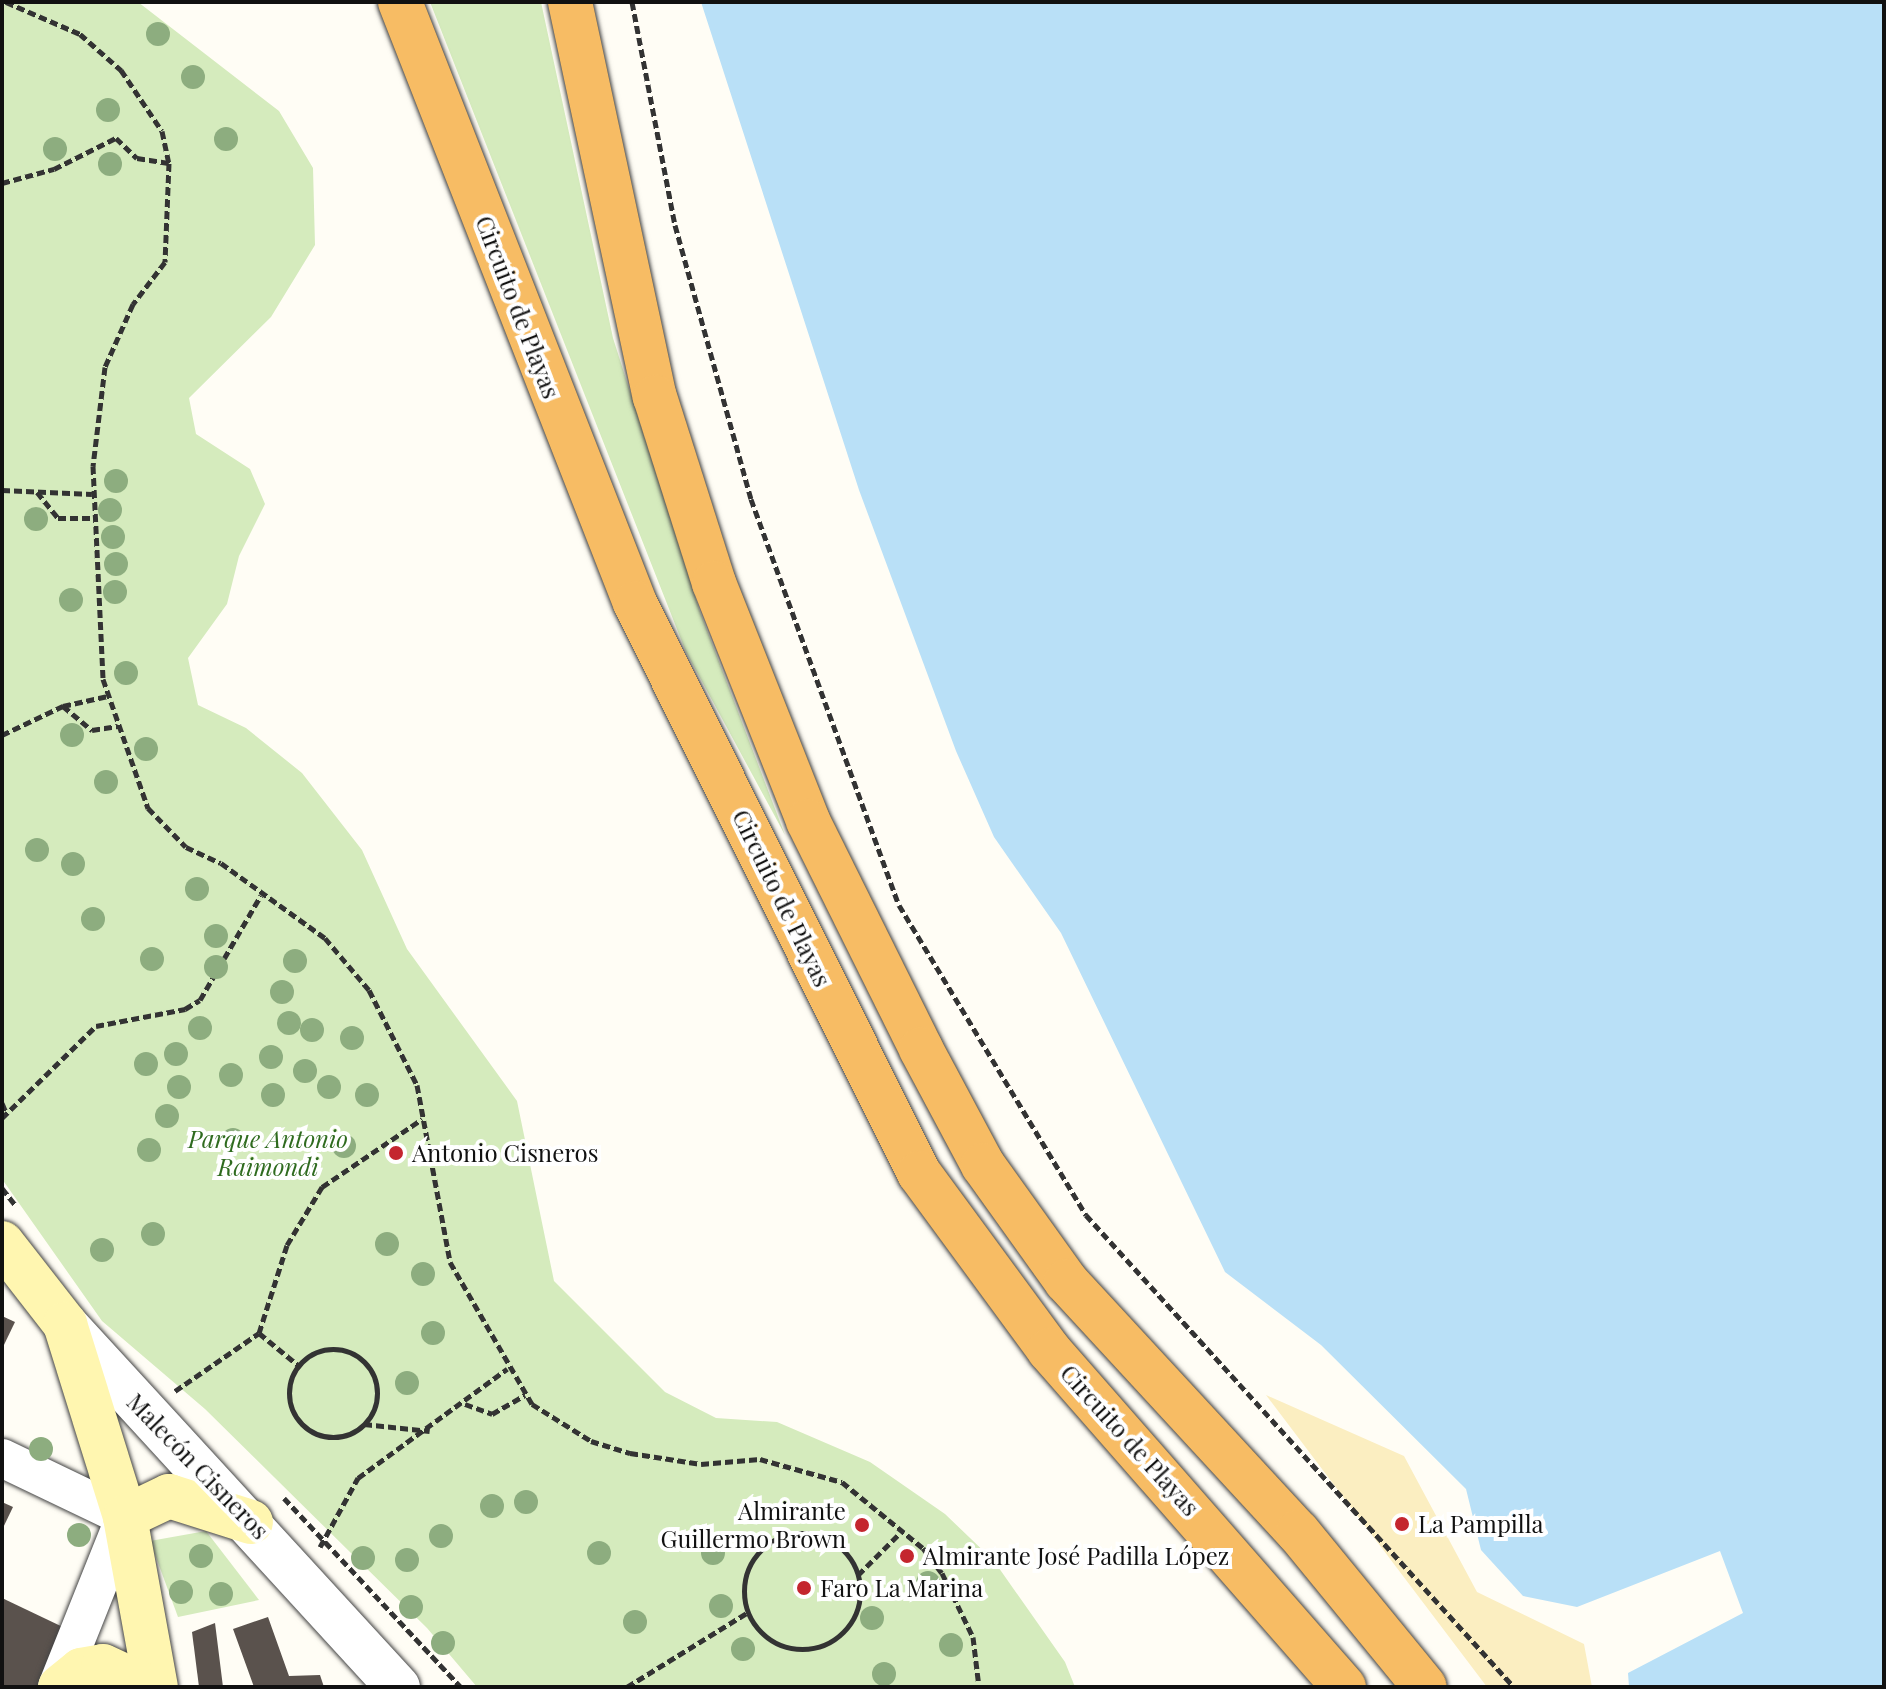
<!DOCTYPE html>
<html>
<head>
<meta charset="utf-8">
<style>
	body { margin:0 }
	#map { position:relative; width:1886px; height:1689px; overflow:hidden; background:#fffdf5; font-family:"Playfair Display",serif }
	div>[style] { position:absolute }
	.green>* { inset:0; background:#d5ebbd }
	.sand>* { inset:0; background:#fbeec1 }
	.water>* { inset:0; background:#b9e0f7 }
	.building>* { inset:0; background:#5a524d }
	.path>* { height:5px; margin-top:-2.5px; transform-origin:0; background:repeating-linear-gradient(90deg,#333 0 8px,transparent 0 12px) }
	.path>.ring { margin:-2.5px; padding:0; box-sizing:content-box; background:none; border:5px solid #333; border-radius:50% }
	.roads { filter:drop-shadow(0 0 2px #444) drop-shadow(0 0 2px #444) }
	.minor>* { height:38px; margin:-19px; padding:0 19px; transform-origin:19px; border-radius:19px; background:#fff }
	.tertiary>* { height:44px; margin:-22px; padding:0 22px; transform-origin:22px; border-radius:22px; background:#fff }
	.secondary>* { height:44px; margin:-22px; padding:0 22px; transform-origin:22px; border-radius:22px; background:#fff6b0 }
	.trunk>* { height:44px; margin:-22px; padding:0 22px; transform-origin:22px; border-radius:22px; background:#f7bc64 }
	.trees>* { width:24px; height:24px; margin:-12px; border-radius:50%; background:#8dad7f }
	.dots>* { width:22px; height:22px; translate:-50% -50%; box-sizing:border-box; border:4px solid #fff; border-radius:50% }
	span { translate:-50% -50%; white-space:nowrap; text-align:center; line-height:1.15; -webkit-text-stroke:8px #fff; paint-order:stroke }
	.street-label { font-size:24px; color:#111 }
	.park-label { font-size:24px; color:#2f6b1f; font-style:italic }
	.poi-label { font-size:24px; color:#111 }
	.left { translate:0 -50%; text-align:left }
	.right { translate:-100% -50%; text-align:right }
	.frame { position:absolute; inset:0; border:4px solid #111; pointer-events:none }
</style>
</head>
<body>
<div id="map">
	<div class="green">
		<i style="clip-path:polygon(2px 2px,138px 2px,279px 111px,313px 168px,315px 245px,271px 317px,189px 398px,196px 434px,250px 469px,265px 504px,239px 556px,227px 604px,188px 658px,198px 705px,246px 728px,302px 773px,362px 850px,407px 949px,517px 1101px,554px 1281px,665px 1392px,716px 1418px,777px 1422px,870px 1462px,945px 1514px,994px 1561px,1065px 1662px,1075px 1687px,477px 1687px,427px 1628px,205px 1409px,102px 1321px,2px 1179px)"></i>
		<i style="clip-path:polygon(430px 2px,541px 2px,613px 338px,699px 609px,785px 835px,686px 652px)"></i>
		<i style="clip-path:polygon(206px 1531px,259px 1600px,178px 1617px,150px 1541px)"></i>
	</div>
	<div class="sand">
		<i style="clip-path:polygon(1266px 1395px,1404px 1456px,1477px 1592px,1584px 1644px,1592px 1687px,1487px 1687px)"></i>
	</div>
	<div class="water">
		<i style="clip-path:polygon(701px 2px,1884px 2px,1884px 1687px,1629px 1687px,1628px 1673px,1743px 1613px,1720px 1551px,1577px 1607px,1523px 1596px,1481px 1550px,1466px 1489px,1321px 1345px,1225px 1272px,1061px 933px,994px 837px,956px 751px,859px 490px)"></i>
	</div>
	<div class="building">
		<i style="clip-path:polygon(2px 1316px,15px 1322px,2px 1349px)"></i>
		<i style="clip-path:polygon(2px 1502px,13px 1507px,2px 1530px)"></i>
		<i style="clip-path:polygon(2px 1598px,67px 1629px,39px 1687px,2px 1687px)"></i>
		<i style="clip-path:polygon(268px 1617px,289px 1676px,320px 1675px,324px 1687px,254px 1687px,233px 1629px)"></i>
		<i style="clip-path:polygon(215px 1623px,223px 1687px,199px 1687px,192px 1632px)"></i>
	</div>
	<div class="path">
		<i style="left:6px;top:2px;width:81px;rotate:23.4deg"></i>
		<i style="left:80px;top:34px;width:55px;rotate:41.3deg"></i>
		<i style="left:121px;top:70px;width:73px;rotate:56.1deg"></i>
		<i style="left:162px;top:131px;width:33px;rotate:78deg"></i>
		<i style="left:169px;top:163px;width:99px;rotate:92.3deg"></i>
		<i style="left:165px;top:262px;width:53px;rotate:127.3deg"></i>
		<i style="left:133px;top:304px;width:69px;rotate:114deg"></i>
		<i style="left:105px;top:367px;width:100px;rotate:96.9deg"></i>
		<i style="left:93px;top:466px;width:213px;rotate:87.3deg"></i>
		<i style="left:103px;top:679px;width:137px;rotate:70.8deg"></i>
		<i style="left:148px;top:808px;width:54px;rotate:45.7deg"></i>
		<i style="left:186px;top:847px;width:38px;rotate:25deg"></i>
		<i style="left:221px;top:863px;width:128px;rotate:35.8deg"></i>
		<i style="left:325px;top:938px;width:68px;rotate:49.8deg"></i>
		<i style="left:369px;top:990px;width:106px;rotate:63.2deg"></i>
		<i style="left:417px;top:1085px;width:180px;rotate:79.4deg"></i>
		<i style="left:450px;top:1262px;width:164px;rotate:60deg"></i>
		<i style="left:532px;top:1404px;width:70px;rotate:32.1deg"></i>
		<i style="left:591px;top:1441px;width:41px;rotate:17.1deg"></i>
		<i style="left:630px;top:1453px;width:72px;rotate:8.8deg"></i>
		<i style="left:701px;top:1464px;width:59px;rotate:-4.8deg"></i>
		<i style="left:760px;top:1459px;width:85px;rotate:15.7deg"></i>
		<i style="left:842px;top:1482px;width:104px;rotate:39.2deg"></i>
		<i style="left:923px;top:1548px;width:31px;rotate:53deg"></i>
		<i style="left:942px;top:1573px;width:71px;rotate:64.2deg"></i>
		<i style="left:973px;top:1637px;width:50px;rotate:83.2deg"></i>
		<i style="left:632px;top:2px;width:227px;rotate:79.1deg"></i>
		<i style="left:675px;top:225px;width:284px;rotate:74.5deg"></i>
		<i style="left:751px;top:499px;width:432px;rotate:70deg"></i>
		<i style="left:899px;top:905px;width:362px;rotate:58.9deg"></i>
		<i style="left:1086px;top:1215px;width:637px;rotate:47.8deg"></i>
		<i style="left:2px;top:183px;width:54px;rotate:-15.1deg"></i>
		<i style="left:54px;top:169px;width:69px;rotate:-26.6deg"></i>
		<i style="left:116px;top:138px;width:29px;rotate:44deg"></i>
		<i style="left:137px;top:158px;width:32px;rotate:9deg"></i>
		<i style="left:2px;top:490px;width:90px;rotate:2.5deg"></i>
		<i style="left:37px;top:492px;width:33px;rotate:51deg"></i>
		<i style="left:58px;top:518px;width:35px"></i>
		<i style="left:63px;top:706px;width:38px;rotate:40deg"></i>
		<i style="left:92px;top:730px;width:26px;rotate:-9deg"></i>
		<i style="left:2px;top:735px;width:68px;rotate:-25.4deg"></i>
		<i style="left:63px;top:706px;width:46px;rotate:-12.5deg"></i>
		<i style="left:2px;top:1103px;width:13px;rotate:67deg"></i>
		<i style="left:2px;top:1118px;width:132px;rotate:-44.4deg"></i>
		<i style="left:96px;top:1026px;width:91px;rotate:-10.8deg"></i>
		<i style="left:185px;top:1009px;width:17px;rotate:-31deg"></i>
		<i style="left:200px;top:1000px;width:121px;rotate:-59.8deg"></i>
		<i style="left:2px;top:1188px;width:23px;rotate:52deg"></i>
		<i style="left:259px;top:1333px;width:50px;rotate:39.4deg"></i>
		<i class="ring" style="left:289px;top:1349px;width:83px;height:83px"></i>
		<i style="left:175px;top:1391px;width:102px;rotate:-34.6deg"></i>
		<i style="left:259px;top:1333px;width:92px;rotate:-72.3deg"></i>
		<i style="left:287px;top:1245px;width:68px;rotate:-58.9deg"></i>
		<i style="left:322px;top:1187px;width:121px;rotate:-34.2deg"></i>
		<i style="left:465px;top:1404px;width:29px;rotate:20deg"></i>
		<i style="left:492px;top:1414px;width:38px;rotate:-30deg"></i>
		<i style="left:364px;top:1424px;width:66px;rotate:6.1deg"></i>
		<i style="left:284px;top:1498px;width:259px;rotate:46.9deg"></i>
		<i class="ring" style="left:744px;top:1533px;width:111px;height:111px"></i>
		<i style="left:320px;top:1547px;width:79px;rotate:-61.2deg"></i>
		<i style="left:358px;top:1478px;width:185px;rotate:-36.2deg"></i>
		<i style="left:858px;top:1575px;width:64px;rotate:-45deg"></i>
		<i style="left:627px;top:1687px;width:141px;rotate:-31.7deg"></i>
	</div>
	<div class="roads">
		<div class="minor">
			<i style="left:2px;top:1458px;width:136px;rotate:25.6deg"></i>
			<i style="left:125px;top:1517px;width:183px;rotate:111.8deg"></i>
		</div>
		<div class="tertiary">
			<i style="left:65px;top:1324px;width:493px;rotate:47.5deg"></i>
		</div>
		<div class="secondary">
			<i style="left:2px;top:1243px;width:103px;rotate:52.1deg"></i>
			<i style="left:65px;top:1324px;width:202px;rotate:72.7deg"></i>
			<i style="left:125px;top:1517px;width:173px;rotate:79.7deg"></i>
			<i style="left:125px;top:1517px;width:49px;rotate:-25.5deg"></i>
			<i style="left:169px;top:1496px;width:86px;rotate:17.6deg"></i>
			<i style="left:60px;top:1687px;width:27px;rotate:-39deg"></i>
			<i style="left:81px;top:1670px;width:22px;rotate:-10deg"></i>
			<i style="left:103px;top:1666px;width:50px;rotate:25deg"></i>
		</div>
		<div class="trunk">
			<i style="left:400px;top:2px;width:645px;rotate:68.64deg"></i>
			<i style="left:635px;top:603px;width:637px;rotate:63.52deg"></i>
			<i style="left:919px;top:1173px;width:220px;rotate:53.7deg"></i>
			<i style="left:1049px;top:1350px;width:448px;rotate:48.8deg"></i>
			<i style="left:570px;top:2px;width:404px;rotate:77.9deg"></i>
			<i style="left:655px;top:397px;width:195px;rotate:72.4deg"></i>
			<i style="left:714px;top:583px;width:256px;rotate:68.4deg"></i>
			<i style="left:808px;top:821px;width:254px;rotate:63.6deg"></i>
			<i style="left:921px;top:1049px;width:132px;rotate:61.9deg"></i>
			<i style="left:983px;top:1165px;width:143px;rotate:54.4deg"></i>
			<i style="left:1066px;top:1281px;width:342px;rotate:47.3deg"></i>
			<i style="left:1298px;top:1532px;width:200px;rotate:50.7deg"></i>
		</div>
	</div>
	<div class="trees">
		<i style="left:158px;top:34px"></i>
		<i style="left:193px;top:77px"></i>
		<i style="left:108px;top:110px"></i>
		<i style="left:226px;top:139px"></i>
		<i style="left:55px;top:149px"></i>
		<i style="left:110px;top:164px"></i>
		<i style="left:116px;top:481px"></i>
		<i style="left:110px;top:510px"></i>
		<i style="left:36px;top:519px"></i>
		<i style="left:113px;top:537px"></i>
		<i style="left:116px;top:564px"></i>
		<i style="left:115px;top:592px"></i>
		<i style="left:71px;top:600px"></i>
		<i style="left:126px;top:673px"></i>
		<i style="left:72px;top:735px"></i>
		<i style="left:146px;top:749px"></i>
		<i style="left:106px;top:782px"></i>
		<i style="left:37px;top:850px"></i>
		<i style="left:73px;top:864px"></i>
		<i style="left:197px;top:889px"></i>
		<i style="left:93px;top:919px"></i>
		<i style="left:216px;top:936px"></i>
		<i style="left:152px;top:959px"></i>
		<i style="left:295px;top:961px"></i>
		<i style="left:216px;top:967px"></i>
		<i style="left:282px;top:992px"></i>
		<i style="left:289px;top:1023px"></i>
		<i style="left:200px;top:1028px"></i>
		<i style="left:312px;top:1030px"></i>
		<i style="left:352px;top:1038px"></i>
		<i style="left:176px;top:1054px"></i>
		<i style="left:271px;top:1057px"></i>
		<i style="left:146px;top:1064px"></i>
		<i style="left:305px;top:1071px"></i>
		<i style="left:231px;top:1075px"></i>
		<i style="left:179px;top:1087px"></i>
		<i style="left:329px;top:1087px"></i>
		<i style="left:273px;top:1095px"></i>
		<i style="left:367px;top:1095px"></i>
		<i style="left:167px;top:1116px"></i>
		<i style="left:233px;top:1140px"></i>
		<i style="left:344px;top:1146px"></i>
		<i style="left:149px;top:1150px"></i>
		<i style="left:153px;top:1234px"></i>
		<i style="left:387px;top:1244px"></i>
		<i style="left:102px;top:1250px"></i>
		<i style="left:423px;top:1274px"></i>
		<i style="left:433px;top:1333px"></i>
		<i style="left:407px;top:1383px"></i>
		<i style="left:41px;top:1449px"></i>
		<i style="left:526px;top:1502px"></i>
		<i style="left:492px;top:1506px"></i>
		<i style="left:79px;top:1535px"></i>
		<i style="left:441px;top:1536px"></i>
		<i style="left:599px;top:1553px"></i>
		<i style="left:713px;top:1553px"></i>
		<i style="left:201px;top:1556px"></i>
		<i style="left:363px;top:1558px"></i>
		<i style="left:407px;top:1560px"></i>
		<i style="left:928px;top:1583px"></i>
		<i style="left:181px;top:1592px"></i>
		<i style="left:221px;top:1594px"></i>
		<i style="left:721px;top:1606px"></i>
		<i style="left:411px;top:1607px"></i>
		<i style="left:872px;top:1618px"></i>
		<i style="left:635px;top:1622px"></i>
		<i style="left:443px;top:1643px"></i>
		<i style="left:951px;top:1645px"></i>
		<i style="left:743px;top:1649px"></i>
		<i style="left:884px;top:1674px"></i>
	</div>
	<div class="dots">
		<i style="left:396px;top:1153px;background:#c4262e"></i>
		<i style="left:1402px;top:1524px;background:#c4262e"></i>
		<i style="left:862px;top:1525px;background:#c4262e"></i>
		<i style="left:907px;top:1556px;background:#c4262e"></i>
		<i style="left:804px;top:1588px;background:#c4262e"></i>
	</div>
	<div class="street-label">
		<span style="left:518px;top:307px;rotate:69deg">Circuito de Playas</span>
		<span style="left:782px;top:898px;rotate:64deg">Circuito de Playas</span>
		<span style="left:1130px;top:1440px;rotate:48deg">Circuito de Playas</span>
		<span style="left:198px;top:1466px;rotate:46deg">Malecón Cisneros</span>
	</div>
	<div class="park-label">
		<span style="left:268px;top:1153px">Parque Antonio<br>Raimondi</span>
	</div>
	<div class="poi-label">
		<span class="left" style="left:412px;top:1153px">Antonio Cisneros</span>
		<span class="right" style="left:846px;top:1525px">Almirante<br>Guillermo Brown</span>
		<span class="left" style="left:1418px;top:1524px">La Pampilla</span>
		<span class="left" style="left:923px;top:1556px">Almirante José Padilla López</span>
		<span class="left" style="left:820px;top:1588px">Faro La Marina</span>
	</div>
	<div class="frame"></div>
</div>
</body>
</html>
